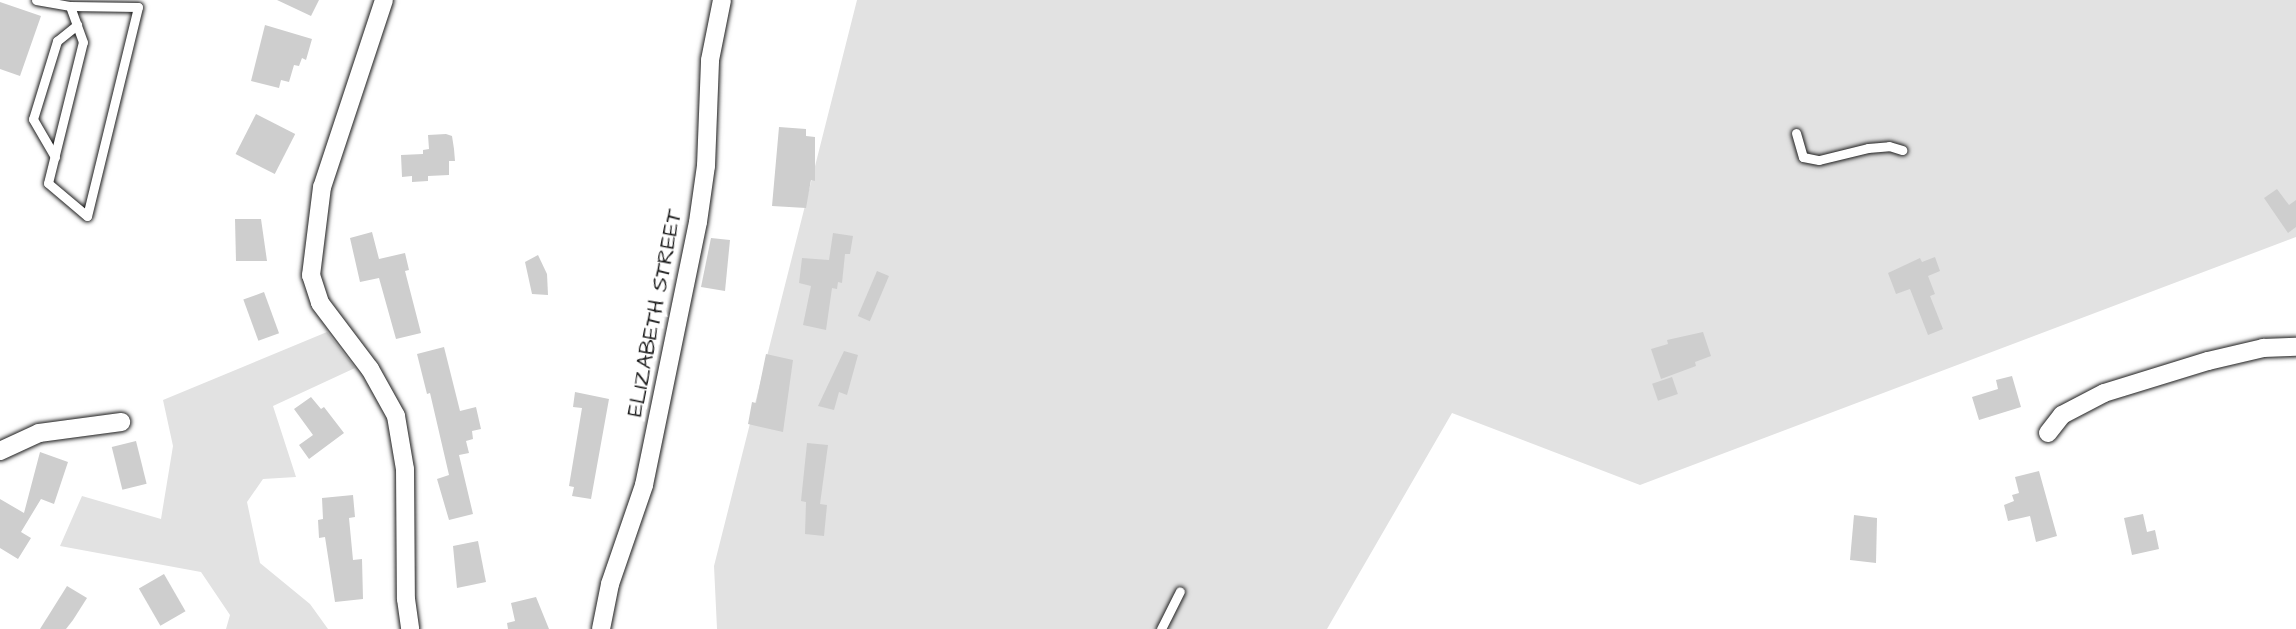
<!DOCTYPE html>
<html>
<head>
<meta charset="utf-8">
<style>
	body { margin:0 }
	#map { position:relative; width:2296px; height:629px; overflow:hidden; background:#fff; font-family:"Architects Daughter",sans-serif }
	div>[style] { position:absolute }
	.green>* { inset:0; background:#e2e2e2 }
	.building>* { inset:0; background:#cecece; transform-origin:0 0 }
	.roads { filter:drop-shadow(0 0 2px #1c1c1c) drop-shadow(0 0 2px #1c1c1c) }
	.service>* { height:9px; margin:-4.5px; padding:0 4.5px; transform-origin:4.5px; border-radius:4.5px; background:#fff }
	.minor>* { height:18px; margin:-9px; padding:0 9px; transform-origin:9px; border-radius:9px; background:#fff }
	span { translate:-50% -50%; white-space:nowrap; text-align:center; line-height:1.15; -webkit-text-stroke:8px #fff; paint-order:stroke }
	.street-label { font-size:22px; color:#1c1c1c }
</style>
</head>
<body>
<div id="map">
	<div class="green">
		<i style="clip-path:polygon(857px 0,2296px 0,2296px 237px,1640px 485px,1452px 413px,1327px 629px,717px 629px,714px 566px)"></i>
		<i style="clip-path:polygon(327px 332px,355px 368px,273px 406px,296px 477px,263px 479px,247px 502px,260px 563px,310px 604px,328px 629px,226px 629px,230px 615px,201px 572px,60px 546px,82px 496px,161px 519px,173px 446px,163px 400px)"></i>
	</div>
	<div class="building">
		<i style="clip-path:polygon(277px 0,319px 0,311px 16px)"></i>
		<i style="clip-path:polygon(0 2px,41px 16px,20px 76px,0 69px)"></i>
		<i style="clip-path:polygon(265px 25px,312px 39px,306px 60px,302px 58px,299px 66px,294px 65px,289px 82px,281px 80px,279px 88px,251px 81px)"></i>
		<i style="left:256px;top:114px;width:44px;height:45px;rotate:27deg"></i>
		<i style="clip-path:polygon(779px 127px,806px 129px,806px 136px,815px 137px,815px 181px,811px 180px,806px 208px,772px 206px)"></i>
		<i style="clip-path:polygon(446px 134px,452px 136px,454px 149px,455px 161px,449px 161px,449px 175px,428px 176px,428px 181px,412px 182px,412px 176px,402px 177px,401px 155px,423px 154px,423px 150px,429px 149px,428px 135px)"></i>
		<i style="clip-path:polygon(2277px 189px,2289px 205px,2296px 200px,2296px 227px,2288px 233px,2264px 198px)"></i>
		<i style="clip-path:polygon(235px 219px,261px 219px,267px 261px,236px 261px)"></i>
		<i style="clip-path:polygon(372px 232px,379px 259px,405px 253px,409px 270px,405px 271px,421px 333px,396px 339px,379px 278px,360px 282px,350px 238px)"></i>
		<i style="clip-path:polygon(833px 233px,853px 236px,850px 254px,845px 254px,842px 283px,838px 282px,837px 289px,832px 288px,826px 330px,803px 325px,811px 286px,799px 283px,802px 258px,829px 260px)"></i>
		<i style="clip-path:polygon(711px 238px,730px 240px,725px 291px,701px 287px)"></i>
		<i style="clip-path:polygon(538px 255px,547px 274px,548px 295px,532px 294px,525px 262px)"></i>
		<i style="clip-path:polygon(1935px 257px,1940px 271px,1928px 276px,1935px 294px,1930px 296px,1943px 329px,1928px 335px,1910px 289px,1896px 294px,1888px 273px,1920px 258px,1922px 262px)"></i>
		<i style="left:877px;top:271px;width:13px;height:49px;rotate:23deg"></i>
		<i style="left:264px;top:292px;width:44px;height:22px;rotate:70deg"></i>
		<i style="clip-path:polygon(1703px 332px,1711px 356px,1695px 362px,1696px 366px,1661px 379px,1651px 349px,1668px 344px,1667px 340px)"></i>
		<i style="clip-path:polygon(444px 347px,460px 411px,476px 407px,481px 429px,472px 431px,473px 439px,466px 441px,469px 453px,459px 455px,473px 514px,449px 520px,437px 479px,449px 475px,430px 393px,427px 394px,417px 354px)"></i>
		<i style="clip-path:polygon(844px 351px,858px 355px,847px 395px,839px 392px,834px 410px,818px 406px)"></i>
		<i style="clip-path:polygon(766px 354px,793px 360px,783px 432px,748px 424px,752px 402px,756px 403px)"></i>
		<i style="clip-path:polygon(2012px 376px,2021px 407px,1979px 420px,1972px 397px,1998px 389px,1996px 380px)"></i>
		<i style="left:1672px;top:377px;width:18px;height:21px;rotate:71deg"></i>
		<i style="clip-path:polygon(575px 392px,609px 399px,591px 499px,572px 496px,574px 487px,569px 486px,582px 408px,573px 407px)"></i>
		<i style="clip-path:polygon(311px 397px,321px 409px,324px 407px,344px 433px,309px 459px,299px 445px,313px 435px,294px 409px)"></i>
		<i style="left:136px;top:441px;width:44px;height:25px;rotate:76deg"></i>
		<i style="clip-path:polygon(807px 443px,828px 445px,820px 504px,827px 505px,824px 536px,805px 534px,806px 502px,801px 501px)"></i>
		<i style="clip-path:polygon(40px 452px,68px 462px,54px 504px,41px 499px,21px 532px,31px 538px,18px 559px,0 548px,0 499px,24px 513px)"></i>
		<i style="clip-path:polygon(2039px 471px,2057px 536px,2036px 542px,2030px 516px,2008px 521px,2004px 505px,2014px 501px,2012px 495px,2019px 493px,2015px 477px)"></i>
		<i style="clip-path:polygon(353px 495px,355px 517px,349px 518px,353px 560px,362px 559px,363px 599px,335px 602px,325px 537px,319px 538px,318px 520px,323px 519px,322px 498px)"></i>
		<i style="clip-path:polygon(2143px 514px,2147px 532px,2155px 530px,2159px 549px,2132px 555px,2124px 518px)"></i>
		<i style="clip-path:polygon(1854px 515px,1877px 518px,1876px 563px,1850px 560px)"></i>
		<i style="clip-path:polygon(478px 541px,486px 582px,457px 588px,453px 546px)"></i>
		<i style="left:164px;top:574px;width:43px;height:29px;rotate:60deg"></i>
		<i style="clip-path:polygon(67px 586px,87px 598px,73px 620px,66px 629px,40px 629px)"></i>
		<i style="clip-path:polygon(536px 597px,549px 629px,508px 629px,507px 623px,515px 621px,511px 603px)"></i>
	</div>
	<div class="roads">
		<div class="service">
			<i style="left:36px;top:0;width:35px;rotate:10deg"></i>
			<i style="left:70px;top:6px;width:68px;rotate:0.8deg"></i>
			<i style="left:138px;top:7px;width:215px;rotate:103.7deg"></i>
			<i style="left:87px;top:216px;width:51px;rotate:-139.8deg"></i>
			<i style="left:48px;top:183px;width:145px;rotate:-76.1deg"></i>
			<i style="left:83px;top:42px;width:38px;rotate:-110deg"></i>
			<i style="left:1796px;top:133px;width:25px;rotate:74deg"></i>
			<i style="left:1803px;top:157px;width:16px;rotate:11deg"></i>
			<i style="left:1819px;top:160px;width:50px;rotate:-13.8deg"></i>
			<i style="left:1868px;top:148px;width:21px;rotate:-5deg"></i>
			<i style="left:1889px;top:146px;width:14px;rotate:17deg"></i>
			<i style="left:55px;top:157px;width:44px;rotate:-120.1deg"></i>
			<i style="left:33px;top:119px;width:82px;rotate:-72.9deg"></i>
			<i style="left:57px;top:41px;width:26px;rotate:-39deg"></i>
			<i style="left:1161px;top:629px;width:42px;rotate:-63.4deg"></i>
		</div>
		<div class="minor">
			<i style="left:384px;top:0;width:197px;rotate:108.3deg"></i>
			<i style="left:322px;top:187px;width:89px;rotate:97.1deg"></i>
			<i style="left:311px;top:275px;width:29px;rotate:72deg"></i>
			<i style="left:320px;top:303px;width:83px;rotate:52.9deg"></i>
			<i style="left:370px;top:369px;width:54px;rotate:61deg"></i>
			<i style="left:396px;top:416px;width:54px;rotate:80.4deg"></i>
			<i style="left:405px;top:469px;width:130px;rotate:89.6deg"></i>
			<i style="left:406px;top:599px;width:30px;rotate:82deg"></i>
			<i style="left:2048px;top:433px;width:23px;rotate:-52deg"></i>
			<i style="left:2062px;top:415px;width:47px;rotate:-27.6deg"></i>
			<i style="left:2104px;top:393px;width:109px;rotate:-17.1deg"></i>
			<i style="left:2208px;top:361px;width:57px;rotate:-13.3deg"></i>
			<i style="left:2263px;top:348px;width:33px;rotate:-2deg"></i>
			<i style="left:0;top:451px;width:43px;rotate:-24.8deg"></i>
			<i style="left:39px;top:433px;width:83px;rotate:-7.6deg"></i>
			<i style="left:601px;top:629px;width:46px;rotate:-78.7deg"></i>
			<i style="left:610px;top:584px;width:105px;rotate:-71deg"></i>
			<i style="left:644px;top:485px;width:268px;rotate:-78.4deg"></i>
			<i style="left:698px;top:222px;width:57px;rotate:-81.9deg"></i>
			<i style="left:706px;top:166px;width:106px;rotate:-87.8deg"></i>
			<i style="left:710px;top:60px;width:61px;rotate:-78.7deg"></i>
		</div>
	</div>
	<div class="street-label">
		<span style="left:655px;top:313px;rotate:-79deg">ELIZABETH STREET</span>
	</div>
</div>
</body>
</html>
